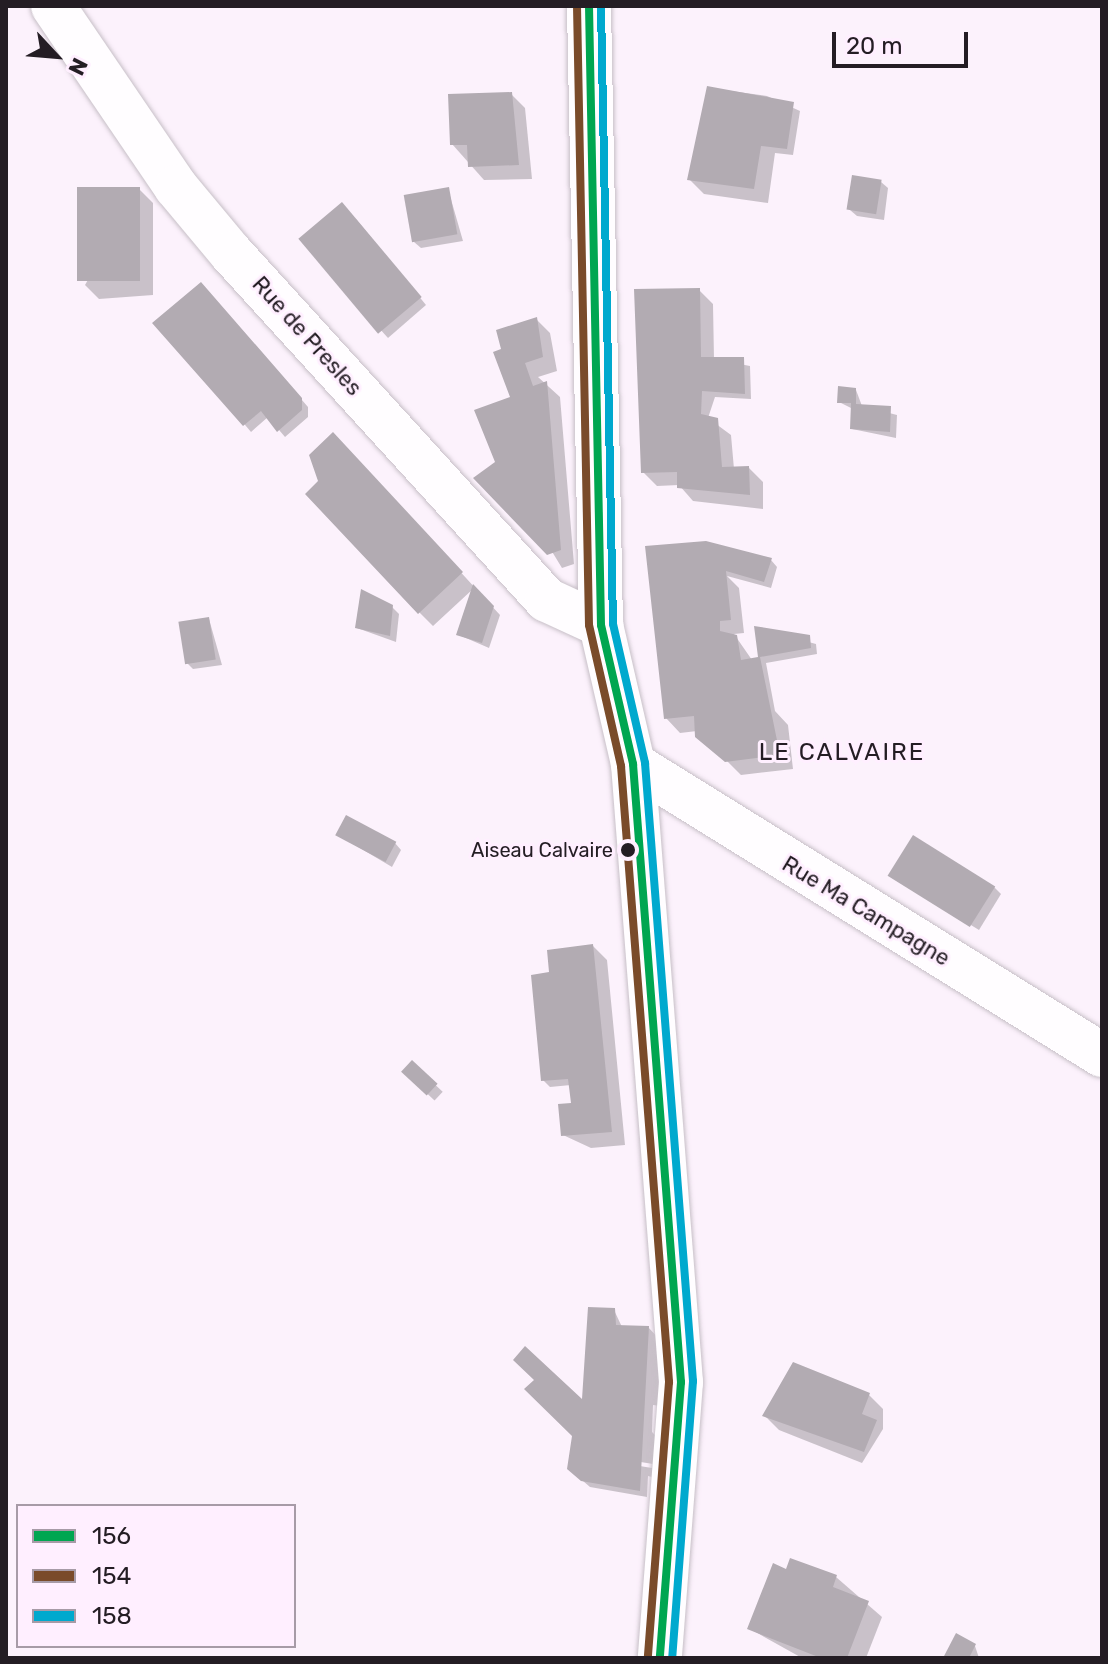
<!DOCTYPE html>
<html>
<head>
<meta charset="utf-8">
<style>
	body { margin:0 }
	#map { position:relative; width:1108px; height:1664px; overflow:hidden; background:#fcf2fc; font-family:Rubik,sans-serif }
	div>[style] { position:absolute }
	.shadow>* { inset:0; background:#0003; transform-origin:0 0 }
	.building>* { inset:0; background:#b2abb2; transform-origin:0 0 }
	.roads { filter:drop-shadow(0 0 2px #c7bfc7) drop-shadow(0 0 2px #c7bfc7) }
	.minor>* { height:44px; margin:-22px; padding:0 22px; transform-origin:22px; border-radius:22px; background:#fffdff }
	.bus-1>* { height:8px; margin:-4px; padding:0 4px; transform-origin:4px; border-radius:4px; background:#00a651 }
	.bus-2>* { height:8px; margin:-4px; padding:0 4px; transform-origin:4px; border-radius:4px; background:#7a4b2a }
	.bus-3>* { height:8px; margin:-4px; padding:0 4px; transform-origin:4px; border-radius:4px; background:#00a9ce }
	.dots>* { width:22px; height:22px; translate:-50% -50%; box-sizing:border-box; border:4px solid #ffefff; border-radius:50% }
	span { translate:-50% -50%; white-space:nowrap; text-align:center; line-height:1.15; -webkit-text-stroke:6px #ffefff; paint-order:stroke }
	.bus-label { font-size:20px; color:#241d24 }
	.right { translate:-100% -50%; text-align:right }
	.street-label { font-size:22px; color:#241d24 }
	.neighbourhood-label { font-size:24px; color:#241d24; letter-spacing:2px }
	.frame { position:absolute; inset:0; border:8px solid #241d24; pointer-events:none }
	.legend { position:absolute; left:16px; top:1504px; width:280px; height:144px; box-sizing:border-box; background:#ffefff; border:2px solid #a79ba7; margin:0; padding:10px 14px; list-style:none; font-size:24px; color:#241d24 }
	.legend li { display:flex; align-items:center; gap:16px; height:40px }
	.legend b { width:40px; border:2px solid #a79ba7 }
	.north { position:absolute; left:16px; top:16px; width:80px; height:80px; -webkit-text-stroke:6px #ffefff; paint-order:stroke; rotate:116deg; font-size:22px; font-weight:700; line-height:32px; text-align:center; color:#241d24 }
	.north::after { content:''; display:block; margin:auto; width:28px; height:36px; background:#241d24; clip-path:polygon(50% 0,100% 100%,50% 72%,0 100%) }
	.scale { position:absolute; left:832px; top:32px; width:136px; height:36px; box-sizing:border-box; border:4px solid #241d24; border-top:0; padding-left:10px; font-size:24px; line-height:28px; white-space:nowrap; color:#241d24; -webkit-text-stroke:6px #ffefff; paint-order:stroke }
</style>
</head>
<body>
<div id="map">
	<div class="shadow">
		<i style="clip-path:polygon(709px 88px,767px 96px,800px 111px,793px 155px,775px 153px,768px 203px,704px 194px,690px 180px)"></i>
		<i style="clip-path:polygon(511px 94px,525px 108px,532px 179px,484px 180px,452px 144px)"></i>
		<i style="clip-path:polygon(881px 182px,888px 188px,884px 220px,857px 216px,850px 210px)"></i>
		<i style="clip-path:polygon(139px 189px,153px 203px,153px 295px,99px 299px,85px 285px)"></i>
		<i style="clip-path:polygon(448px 189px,463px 241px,421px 248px,414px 242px)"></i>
		<i style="clip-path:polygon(356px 219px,426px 305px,388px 338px,300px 240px)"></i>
		<i style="clip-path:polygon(699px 290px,713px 304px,714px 359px,750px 366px,751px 399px,715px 397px,708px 418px,731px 435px,734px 469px,749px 468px,763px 482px,763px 509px,693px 501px,679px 485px,657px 486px,643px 472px)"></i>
		<i style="clip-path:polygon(536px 319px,550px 333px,557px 371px,538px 377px,560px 397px,574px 564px,562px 568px,498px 463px)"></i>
		<i style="clip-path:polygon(283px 378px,308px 407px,308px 417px,285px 437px,268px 417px,251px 432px,224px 400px)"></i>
		<i style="clip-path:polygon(856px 390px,862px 406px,897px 415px,896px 438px,852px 429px,853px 409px,839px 402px)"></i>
		<i style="clip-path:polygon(365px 468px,500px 615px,489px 648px,459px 635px,473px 589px,433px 626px,419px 612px)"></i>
		<i style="clip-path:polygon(647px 548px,771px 560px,777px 567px,771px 588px,727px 576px,739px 588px,744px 633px,734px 634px,752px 660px,760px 659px,756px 628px,816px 644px,817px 654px,766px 663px,775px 711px,788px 725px,793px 769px,741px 775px,697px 731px,680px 733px,666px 718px)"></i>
		<i style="clip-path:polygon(392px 607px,399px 614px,396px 642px,357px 628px)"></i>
		<i style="clip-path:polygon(209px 619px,222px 665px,193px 669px,186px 662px)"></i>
		<i style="clip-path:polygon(338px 835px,395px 843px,401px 850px,392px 867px)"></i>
		<i style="clip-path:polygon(890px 875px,994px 887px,1001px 894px,979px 930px)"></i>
		<i style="clip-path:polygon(593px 946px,607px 960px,625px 1145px,591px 1148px,563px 1135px,574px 1109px,571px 1085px,550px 1087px,543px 1080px,548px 974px)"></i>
		<i style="left:412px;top:1063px;width:42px;height:12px;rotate:43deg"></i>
		<i style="clip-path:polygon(evenodd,590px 1309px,614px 1310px,622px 1327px,648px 1327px,662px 1342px,661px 1406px,653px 1405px,652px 1432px,659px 1439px,656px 1478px,648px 1476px,647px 1497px,590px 1487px,569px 1469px,574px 1436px,527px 1389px,536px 1380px,516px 1360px,525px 1349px,604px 1423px,584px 1398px,590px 1309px,585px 1453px,653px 1464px,652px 1468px,585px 1457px,585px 1453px)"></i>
		<i style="clip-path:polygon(869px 1395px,883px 1409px,883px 1429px,862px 1463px,779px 1430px,765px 1416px)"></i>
		<i style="clip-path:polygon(787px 1571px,836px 1577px,882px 1617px,866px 1658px,802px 1658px,750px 1629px)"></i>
		<i style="clip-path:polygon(957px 1636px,975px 1646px,979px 1658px,945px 1658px)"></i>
	</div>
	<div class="building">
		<i style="clip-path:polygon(707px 86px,794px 102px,787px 149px,761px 146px,754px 189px,687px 180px)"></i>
		<i style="clip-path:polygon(512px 92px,519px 165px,468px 167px,467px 145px,450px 145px,448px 94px)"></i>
		<i style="left:852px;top:175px;width:30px;height:35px;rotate:9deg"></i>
		<i style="left:140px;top:187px;width:94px;height:63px;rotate:90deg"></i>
		<i style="left:449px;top:187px;width:48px;height:46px;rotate:80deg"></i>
		<i style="left:342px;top:202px;width:124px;height:57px;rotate:50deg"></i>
		<i style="clip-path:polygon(201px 282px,302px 398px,302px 410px,277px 432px,261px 411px,243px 426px,152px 323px)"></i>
		<i style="clip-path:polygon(700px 288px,701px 357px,744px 357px,745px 394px,702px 391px,701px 414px,718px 418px,722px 467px,749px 466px,750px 495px,677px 488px,677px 472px,641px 473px,634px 289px)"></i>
		<i style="clip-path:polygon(537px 317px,543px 357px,525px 363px,533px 386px,547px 381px,561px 550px,547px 555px,473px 478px,495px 462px,474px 410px,510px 397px,493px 352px,501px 349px,496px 330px)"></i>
		<i style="clip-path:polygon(838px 386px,856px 388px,856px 404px,891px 406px,890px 432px,850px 429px,851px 403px,837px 403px)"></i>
		<i style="clip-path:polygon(333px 432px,463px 572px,418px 614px,305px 494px,318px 481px,309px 455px)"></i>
		<i style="clip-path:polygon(706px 541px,772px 558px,764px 582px,726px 571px,731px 620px,720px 621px,720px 631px,737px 635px,741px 660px,758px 657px,754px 626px,810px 635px,811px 648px,760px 657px,780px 755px,725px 762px,695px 737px,694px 716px,664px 719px,645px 546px)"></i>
		<i style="clip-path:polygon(473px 584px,494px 606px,482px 643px,456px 635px)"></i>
		<i style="clip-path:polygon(361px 589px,393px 605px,390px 636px,355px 628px)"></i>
		<i style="left:209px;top:617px;width:43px;height:31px;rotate:81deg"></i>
		<i style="left:346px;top:815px;width:57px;height:23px;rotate:28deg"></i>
		<i style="left:913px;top:835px;width:97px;height:48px;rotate:32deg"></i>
		<i style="clip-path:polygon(593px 944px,612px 1132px,561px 1136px,558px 1104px,571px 1103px,568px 1079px,541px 1081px,531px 975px,549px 972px,547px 950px)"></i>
		<i style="left:412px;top:1060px;width:35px;height:16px;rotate:43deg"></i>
		<i style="clip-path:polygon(588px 1307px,615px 1308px,616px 1325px,649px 1326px,640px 1491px,581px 1481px,567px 1469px,572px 1436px,524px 1389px,534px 1380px,513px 1360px,525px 1346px,582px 1399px)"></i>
		<i style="clip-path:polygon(793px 1362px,870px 1393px,862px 1414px,877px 1420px,864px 1452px,762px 1416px)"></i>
		<i style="clip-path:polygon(790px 1558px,837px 1575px,833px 1587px,869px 1601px,847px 1658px,821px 1658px,747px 1629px,773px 1563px,786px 1569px)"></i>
		<i style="clip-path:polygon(956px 1633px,976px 1644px,969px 1658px,943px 1658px)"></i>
	</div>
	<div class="roads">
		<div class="minor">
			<i style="left:53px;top:6px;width:219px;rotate:55.8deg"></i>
			<i style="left:176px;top:187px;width:86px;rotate:50.2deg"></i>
			<i style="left:231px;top:253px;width:469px;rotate:47.7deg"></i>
			<i style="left:547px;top:600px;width:60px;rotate:24.8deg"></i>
			<i style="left:589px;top:6px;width:619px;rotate:88.89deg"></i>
			<i style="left:601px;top:625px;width:143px;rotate:77deg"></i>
			<i style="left:633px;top:764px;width:620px;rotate:85.56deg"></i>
			<i style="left:681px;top:1382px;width:277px;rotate:94.4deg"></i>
			<i style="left:633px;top:764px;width:552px;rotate:31.82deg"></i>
		</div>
	</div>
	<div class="bus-1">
		<i style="left:589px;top:6px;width:619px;rotate:88.89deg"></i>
		<i style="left:601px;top:625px;width:143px;rotate:77deg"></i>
		<i style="left:633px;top:764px;width:620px;rotate:85.56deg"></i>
		<i style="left:681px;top:1382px;width:277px;rotate:94.4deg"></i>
	</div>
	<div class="bus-2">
		<i style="left:577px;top:6px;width:619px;rotate:88.89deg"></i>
		<i style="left:589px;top:625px;width:145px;rotate:77.2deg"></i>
		<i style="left:621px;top:766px;width:618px;rotate:85.54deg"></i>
		<i style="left:669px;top:1382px;width:276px;rotate:94.4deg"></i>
	</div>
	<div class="bus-3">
		<i style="left:601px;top:6px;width:618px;rotate:88.89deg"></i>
		<i style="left:613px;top:624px;width:143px;rotate:77deg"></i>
		<i style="left:645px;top:763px;width:620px;rotate:85.56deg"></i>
		<i style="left:693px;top:1381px;width:278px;rotate:94.3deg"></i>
	</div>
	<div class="dots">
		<i style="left:628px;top:850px;background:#241d24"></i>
	</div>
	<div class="bus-label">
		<span class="right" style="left:613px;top:850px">Aiseau Calvaire</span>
	</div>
	<div class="street-label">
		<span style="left:307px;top:336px;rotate:48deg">Rue de Presles</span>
		<span style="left:866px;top:911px;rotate:31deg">Rue Ma Campagne</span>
	</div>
	<div class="neighbourhood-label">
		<span style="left:842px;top:753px">LE CALVAIRE</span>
	</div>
	<div class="frame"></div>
	<ul class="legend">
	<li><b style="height:10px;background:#00a651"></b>156</li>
	<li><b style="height:10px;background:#7a4b2a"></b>154</li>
	<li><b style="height:10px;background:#00a9ce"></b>158</li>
	</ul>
	<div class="north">N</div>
	<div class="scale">20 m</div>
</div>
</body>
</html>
